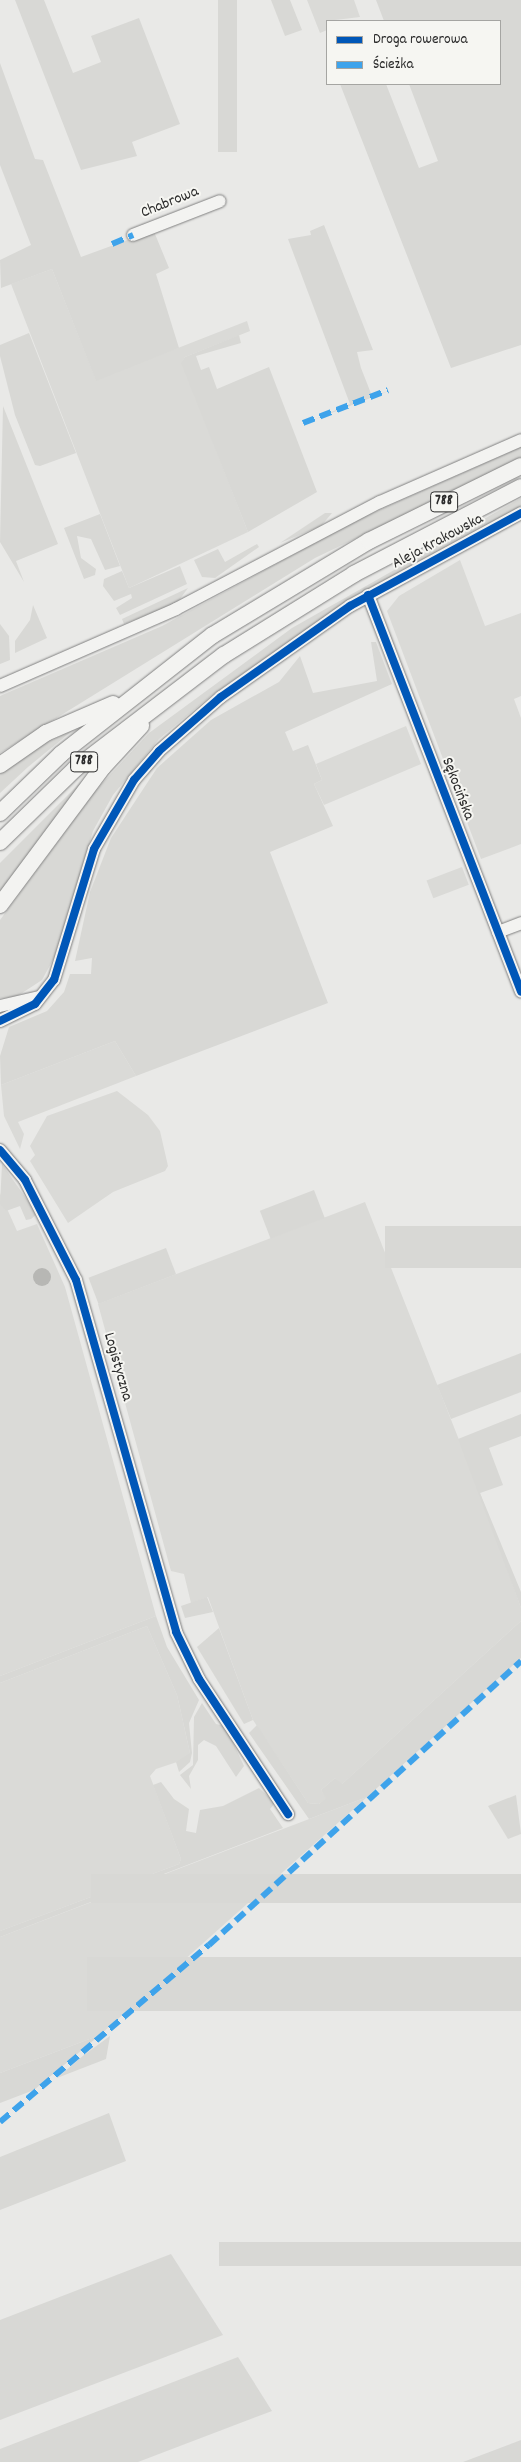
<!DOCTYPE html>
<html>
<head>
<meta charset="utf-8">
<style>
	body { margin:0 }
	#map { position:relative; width:521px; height:2462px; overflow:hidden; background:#e9e9e7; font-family:Dekko,sans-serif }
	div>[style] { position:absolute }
	.built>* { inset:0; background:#dadad7; transform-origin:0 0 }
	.green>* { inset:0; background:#d8d8d5; transform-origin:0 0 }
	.water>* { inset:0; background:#b7b7b4 }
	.round { border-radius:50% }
	.roads { filter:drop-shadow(0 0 1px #808080) drop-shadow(0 0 1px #808080) }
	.minor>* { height:12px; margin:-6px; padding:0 6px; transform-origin:6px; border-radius:6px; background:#f3f3f1 }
	.major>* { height:16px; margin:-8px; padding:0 8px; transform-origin:8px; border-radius:8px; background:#f3f3f1 }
	.quiet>* { height:6px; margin-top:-3px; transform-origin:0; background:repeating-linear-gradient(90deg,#3ea3eb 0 12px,transparent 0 18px) }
	.cycleway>* { height:8px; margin:-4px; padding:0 4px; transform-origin:4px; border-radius:4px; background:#0057b8 }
	span { translate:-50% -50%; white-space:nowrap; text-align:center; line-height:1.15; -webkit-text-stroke:4px #f6f6f2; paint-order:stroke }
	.shield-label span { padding:1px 4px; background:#f6f6f2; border:1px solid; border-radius:4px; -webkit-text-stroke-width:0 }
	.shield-label { font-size:15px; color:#2b2b2b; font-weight:700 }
	.street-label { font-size:16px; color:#2b2b2b }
	.legend { position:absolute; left:326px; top:20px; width:175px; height:65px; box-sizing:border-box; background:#f6f6f2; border:1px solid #a5a5a2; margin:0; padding:6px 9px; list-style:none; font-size:15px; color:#2b2b2b }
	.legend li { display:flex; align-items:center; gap:10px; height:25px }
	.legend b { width:25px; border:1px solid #a5a5a2 }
</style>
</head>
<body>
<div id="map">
	<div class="built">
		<i style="clip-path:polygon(307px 0,354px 0,360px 17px,327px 21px,327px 30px,320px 33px)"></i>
		<i style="clip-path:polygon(52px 269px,96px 380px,247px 321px,250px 331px,185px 357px,182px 363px,248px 532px,129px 588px,11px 284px)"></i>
		<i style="clip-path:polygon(460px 560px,485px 626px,521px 613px,521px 696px,514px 699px,521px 718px,521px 844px,481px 859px,387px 611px,399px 596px)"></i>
		<i style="clip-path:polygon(406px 726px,421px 764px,324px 805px,314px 784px,322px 780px,316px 764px)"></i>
		<i style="left:462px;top:867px;width:19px;height:38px;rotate:69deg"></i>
		<i style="clip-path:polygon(115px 1041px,136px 1076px,18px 1122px,24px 1134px,20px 1149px,4px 1116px,1px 1085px)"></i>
		<i style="clip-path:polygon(117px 1091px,148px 1115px,160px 1131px,168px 1166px,165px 1171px,113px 1192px,68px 1223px,30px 1161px,35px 1155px,30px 1146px,47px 1116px)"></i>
		<i style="clip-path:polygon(0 1193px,17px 1231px,37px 1224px,65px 1287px,156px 1616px,0 1676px)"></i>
		<i style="clip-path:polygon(365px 1202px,480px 1493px,521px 1608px,521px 1621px,341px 1785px,335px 1778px,321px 1790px,327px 1798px,319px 1804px,308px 1803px,253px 1720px,208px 1597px,191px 1603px,184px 1574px,171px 1571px,98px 1304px)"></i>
		<i style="clip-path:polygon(147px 1626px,177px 1695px,190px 1753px,189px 1758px,156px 1769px,150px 1776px,181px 1859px,179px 1864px,0 1931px,0 1683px)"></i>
		<i style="clip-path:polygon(367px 1797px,100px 2035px,0 2073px,0 1937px)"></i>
	</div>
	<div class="green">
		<i style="clip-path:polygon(15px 0,44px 0,73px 73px,101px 62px,91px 36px,139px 18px,180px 124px,132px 142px,137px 156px,81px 170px)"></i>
		<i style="left:218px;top:0;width:19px;height:152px"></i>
		<i style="clip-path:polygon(271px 0,290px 0,302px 30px,285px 36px)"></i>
		<i style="clip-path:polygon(376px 0,521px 0,521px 345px,451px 368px,340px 84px,386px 84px,419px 168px,438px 161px,409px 84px,500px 84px,500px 21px,384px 21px)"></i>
		<i style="clip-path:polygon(0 63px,35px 159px,43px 160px,81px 257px,144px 234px,155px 234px,169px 268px,156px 274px,179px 348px,96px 381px,52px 269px,1px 288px,0 260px,31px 245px,0 165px)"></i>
		<i style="clip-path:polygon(324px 225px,373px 350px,357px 352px,361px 368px,372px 396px,389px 391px,313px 420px,350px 404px,288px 239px,311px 235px,310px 231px)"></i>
		<i style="clip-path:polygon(29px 333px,76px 453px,40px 466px,35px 465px,15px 415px,0 356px,0 345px)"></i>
		<i style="clip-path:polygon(239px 335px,241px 343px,196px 356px,201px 370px,209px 367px,217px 389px,269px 367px,317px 492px,248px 532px,181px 363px,185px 357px)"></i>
		<i style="clip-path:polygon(3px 406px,58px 544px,16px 561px,24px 582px,0 542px)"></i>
		<i style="clip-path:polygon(521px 447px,521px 459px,315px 558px,0 753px,0 696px,162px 626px,359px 519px)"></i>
		<i style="clip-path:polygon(521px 498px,521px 506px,353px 597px,212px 695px,159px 739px,113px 795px,93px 831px,55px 956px,42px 980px,16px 997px,0 998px,0 920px,96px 790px,149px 733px,292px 628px)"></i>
		<i style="clip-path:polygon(325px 513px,332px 513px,321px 526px,280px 543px)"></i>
		<i style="clip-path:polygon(100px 514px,120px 566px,105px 570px,91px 539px,77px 536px,81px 558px,96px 569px,95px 575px,84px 579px,64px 528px)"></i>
		<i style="clip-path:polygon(257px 544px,259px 547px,215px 578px,202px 577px,194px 560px,218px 549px,225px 562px)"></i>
		<i style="clip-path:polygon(180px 566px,187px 584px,120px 615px,116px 608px,132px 598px,131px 594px,114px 601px,103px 586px,104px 579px,122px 571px,129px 588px)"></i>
		<i style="clip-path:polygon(188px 588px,177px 603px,124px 624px,122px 619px)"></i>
		<i style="clip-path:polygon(33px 605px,47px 638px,15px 653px,15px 641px,30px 620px)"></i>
		<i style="clip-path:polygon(0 624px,9px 636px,10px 660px,0 664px)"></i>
		<i style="clip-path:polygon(371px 642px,376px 642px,392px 684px,285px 732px,293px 751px,308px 745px,322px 780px,314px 784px,333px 826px,270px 852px,328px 1003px,136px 1076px,115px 1041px,1px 1085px,0 1056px,9px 1027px,47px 1011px,64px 992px,70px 974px,91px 974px,92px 958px,75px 961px,90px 892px,111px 838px,157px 768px,211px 720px,279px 682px,300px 656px,313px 693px,377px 681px)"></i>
		<i style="clip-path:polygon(72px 731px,28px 767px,0 793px,0 774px,6px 768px,41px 745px)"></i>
		<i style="clip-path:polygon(87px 776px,0 894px,0 863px)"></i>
		<i style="clip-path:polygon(2px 1164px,37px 1214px,31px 1219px,26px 1220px,20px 1206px,6px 1211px,0 1204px)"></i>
		<i style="left:314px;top:1190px;width:30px;height:58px;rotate:69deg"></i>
		<i style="left:521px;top:1226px;width:42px;height:136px;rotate:90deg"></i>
		<i style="left:166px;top:1248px;width:28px;height:83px;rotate:69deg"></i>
		<i style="clip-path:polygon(521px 1353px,521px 1392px,451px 1419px,437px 1385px)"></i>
		<i style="clip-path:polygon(521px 1414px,521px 1436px,489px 1448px,503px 1485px,480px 1493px,521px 1592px,521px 1608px,458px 1439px)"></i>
		<i style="clip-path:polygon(207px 1597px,213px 1612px,185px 1618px,181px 1606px)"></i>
		<i style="clip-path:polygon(156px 1616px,167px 1647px,199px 1700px,189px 1723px,192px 1753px,190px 1762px,179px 1772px,176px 1762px,190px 1753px,177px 1695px,147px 1626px,0 1683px,0 1676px)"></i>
		<i style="clip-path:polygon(521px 1621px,521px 1658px,367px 1797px,309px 1819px,249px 1733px,257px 1725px,308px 1803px,319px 1804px,326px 1798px,321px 1790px,335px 1778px,342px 1784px)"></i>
		<i style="clip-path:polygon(219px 1628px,253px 1720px,244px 1724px,197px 1647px)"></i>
		<i style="clip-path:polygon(202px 1703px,216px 1724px,225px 1726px,244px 1766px,236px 1777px,216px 1746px,204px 1740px,198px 1745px,198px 1760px,189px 1776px,191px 1789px,180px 1775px,193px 1765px,194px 1717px)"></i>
		<i style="clip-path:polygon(161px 1782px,174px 1799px,189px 1809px,186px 1831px,196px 1833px,200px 1810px,223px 1806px,259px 1788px,275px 1803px,270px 1809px,283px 1828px,0 1937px,0 1931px,179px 1864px,181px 1859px,153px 1785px)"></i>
		<i style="clip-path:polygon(516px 1795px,521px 1834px,508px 1839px,488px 1806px)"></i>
		<i style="left:521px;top:1874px;width:29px;height:430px;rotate:90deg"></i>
		<i style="left:521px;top:1957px;width:54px;height:434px;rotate:90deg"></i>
		<i style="clip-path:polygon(100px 2035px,34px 2090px,0 2103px,0 2073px)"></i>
		<i style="clip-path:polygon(110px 2036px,106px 2059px,57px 2078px,84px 2055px)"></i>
		<i style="clip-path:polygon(109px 2113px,126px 2161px,0 2210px,0 2157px)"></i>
		<i style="left:521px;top:2242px;width:24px;height:302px;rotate:90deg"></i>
		<i style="clip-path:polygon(171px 2254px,223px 2335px,0 2420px,0 2320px)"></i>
		<i style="clip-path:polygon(238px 2357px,272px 2411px,138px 2462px,0 2462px,0 2449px)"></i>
		<i style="clip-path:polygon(521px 2440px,521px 2462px,463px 2462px)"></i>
	</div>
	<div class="water">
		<i class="round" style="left:33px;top:1268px;width:18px;height:18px"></i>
	</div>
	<div class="roads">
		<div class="minor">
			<i style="left:133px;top:235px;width:93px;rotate:-21.3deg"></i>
			<i style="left:368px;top:595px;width:425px;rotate:68.9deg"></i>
			<i style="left:0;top:686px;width:192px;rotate:-23.6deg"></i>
			<i style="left:176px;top:609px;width:230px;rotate:-27.7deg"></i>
			<i style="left:380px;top:502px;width:154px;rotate:-23.7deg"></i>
			<i style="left:498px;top:932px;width:25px;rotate:-21deg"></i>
			<i style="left:0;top:1006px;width:40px;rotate:-13deg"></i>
			<i style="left:0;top:1021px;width:39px;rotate:-26deg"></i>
			<i style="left:35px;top:1004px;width:31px;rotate:-52deg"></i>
			<i style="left:54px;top:980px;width:137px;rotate:-73deg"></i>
			<i style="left:94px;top:849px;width:80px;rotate:-59.9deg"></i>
			<i style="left:134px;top:780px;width:38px;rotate:-49deg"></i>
			<i style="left:159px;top:751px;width:82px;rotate:-41.1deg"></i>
			<i style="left:221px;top:697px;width:158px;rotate:-35.2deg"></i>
			<i style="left:350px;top:606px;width:195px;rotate:-28.5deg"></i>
			<i style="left:0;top:1150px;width:39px;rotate:50deg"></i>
			<i style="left:25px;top:1180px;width:112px;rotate:63deg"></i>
			<i style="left:76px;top:1280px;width:366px;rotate:74.1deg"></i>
			<i style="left:176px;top:1632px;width:52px;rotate:63.9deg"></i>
			<i style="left:199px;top:1679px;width:162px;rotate:56.6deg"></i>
		</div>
		<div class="major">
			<i style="left:0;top:765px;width:56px;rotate:-34.8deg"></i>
			<i style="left:46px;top:733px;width:73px;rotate:-23.4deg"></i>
			<i style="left:0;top:813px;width:85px;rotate:-44deg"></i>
			<i style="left:61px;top:754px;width:193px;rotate:-38.1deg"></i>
			<i style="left:213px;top:635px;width:182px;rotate:-31.1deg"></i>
			<i style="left:369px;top:541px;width:169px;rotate:-26.3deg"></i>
			<i style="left:0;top:842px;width:106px;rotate:-44.2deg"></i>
			<i style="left:76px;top:768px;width:186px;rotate:-37.4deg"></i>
			<i style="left:224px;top:655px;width:153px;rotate:-31.9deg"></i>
			<i style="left:354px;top:574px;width:188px;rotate:-27.5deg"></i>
			<i style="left:0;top:905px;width:172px;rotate:-53.3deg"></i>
			<i style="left:103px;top:767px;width:56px;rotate:-47.2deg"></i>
		</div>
	</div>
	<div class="quiet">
		<i style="left:112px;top:244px;width:23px;rotate:-23deg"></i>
		<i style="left:303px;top:423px;width:91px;rotate:-21.2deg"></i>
		<i style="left:0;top:2122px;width:274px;rotate:-40.3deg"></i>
		<i style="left:209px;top:1945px;width:422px;rotate:-42.3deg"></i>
	</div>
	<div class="cycleway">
		<i style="left:368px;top:595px;width:425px;rotate:68.9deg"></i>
		<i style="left:0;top:1021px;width:39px;rotate:-26deg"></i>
		<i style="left:35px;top:1004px;width:31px;rotate:-52deg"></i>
		<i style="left:54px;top:980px;width:137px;rotate:-73deg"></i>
		<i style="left:94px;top:849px;width:80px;rotate:-59.9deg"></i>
		<i style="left:134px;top:780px;width:38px;rotate:-49deg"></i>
		<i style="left:159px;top:751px;width:82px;rotate:-41.1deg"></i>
		<i style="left:221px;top:697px;width:158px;rotate:-35.2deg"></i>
		<i style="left:350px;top:606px;width:195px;rotate:-28.5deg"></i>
		<i style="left:0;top:1150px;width:39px;rotate:50deg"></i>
		<i style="left:25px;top:1180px;width:112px;rotate:63deg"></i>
		<i style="left:76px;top:1280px;width:366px;rotate:74.1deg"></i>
		<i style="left:176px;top:1632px;width:52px;rotate:63.9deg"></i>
		<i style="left:199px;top:1679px;width:162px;rotate:56.6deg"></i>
	</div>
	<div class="shield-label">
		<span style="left:444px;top:502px">788</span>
		<span style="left:84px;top:762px">788</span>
	</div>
	<div class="street-label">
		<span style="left:170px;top:203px;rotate:-22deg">Chabrowa</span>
		<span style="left:438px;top:542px;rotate:-28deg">Aleja Krakowska</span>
		<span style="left:457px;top:789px;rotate:69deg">Sękocińska</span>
		<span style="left:117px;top:1367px;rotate:74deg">Logistyczna</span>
	</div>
	<ul class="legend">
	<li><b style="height:6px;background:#0057b8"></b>Droga rowerowa</li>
	<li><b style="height:6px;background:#3ea3eb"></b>Ścieżka</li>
	</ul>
</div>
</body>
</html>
